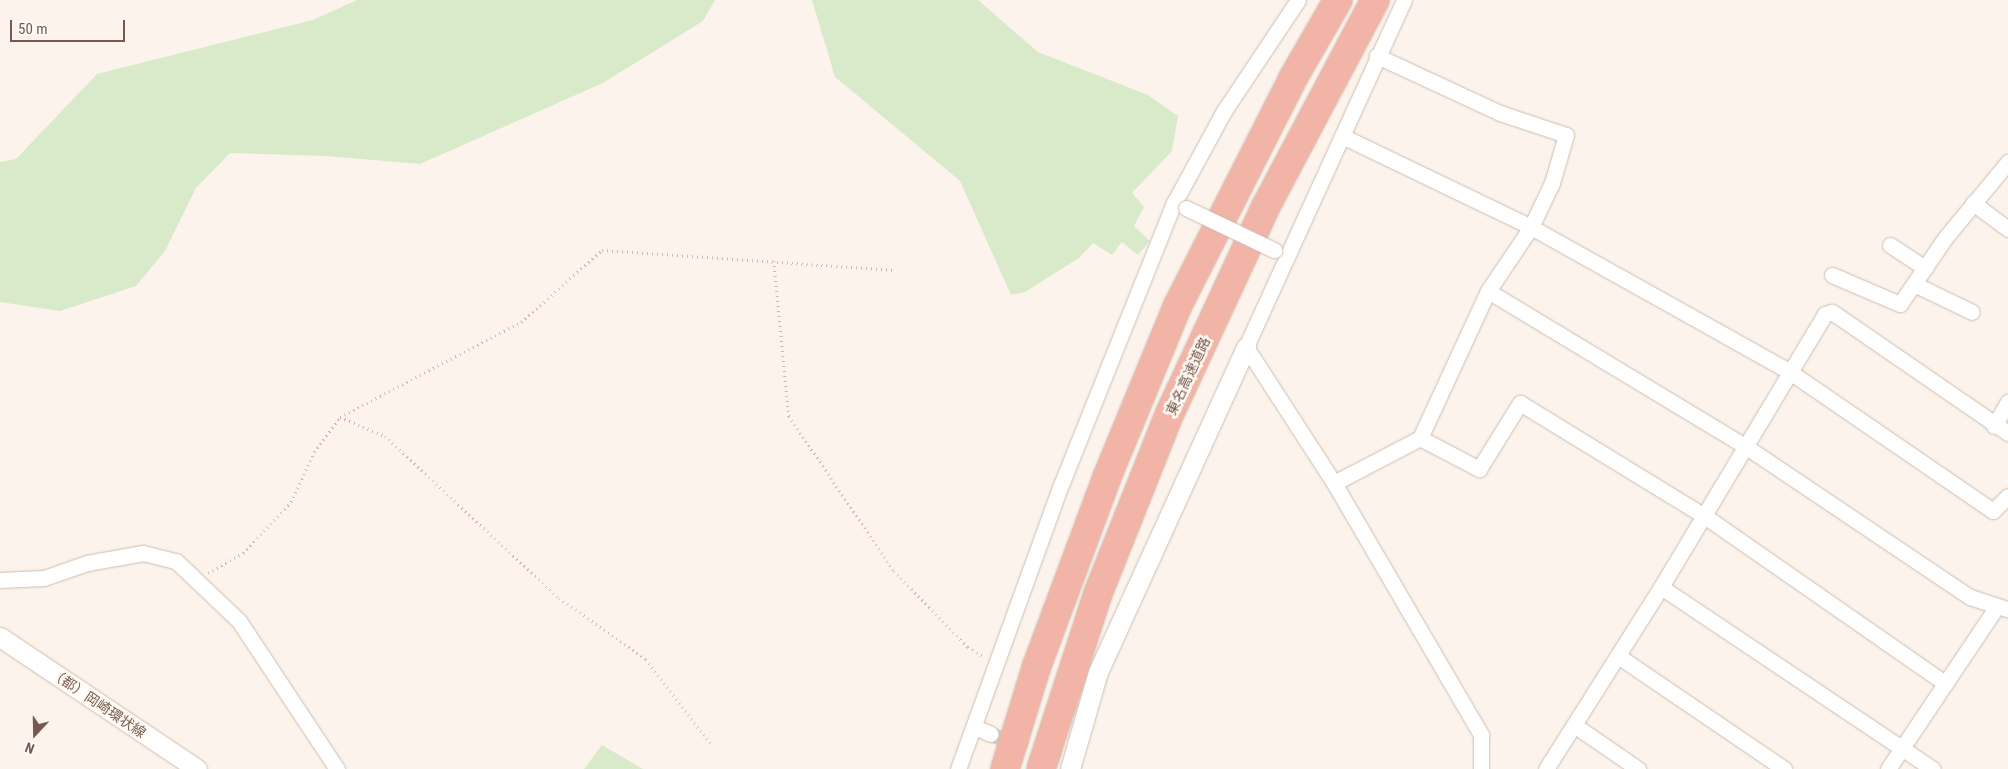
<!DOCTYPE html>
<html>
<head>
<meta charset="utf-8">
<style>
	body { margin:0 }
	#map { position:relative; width:2008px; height:769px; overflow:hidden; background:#fcf4ec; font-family:"Roboto Condensed","Noto Sans JP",sans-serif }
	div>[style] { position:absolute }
	.green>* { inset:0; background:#d9eaca }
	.minor-tunnel>* { height:15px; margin-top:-7.5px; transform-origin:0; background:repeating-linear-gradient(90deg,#dbcec5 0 15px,transparent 0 23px) }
	.path>* { height:2.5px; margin-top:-1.25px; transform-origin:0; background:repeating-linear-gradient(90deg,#d6b5a7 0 1px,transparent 0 5px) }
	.roads { filter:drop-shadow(0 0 1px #cebcb1) drop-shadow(0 0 1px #cebcb1) }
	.minor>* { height:15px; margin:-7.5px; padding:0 7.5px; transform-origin:7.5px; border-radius:7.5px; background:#fff }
	.tertiary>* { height:19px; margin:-9.5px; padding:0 9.5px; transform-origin:9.5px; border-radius:9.5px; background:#fff }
	.motorway>* { height:28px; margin:-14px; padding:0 14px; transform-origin:14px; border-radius:14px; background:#f2b4a6 }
	.bridges { filter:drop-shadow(0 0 1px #cebcb1) drop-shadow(0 0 1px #cebcb1) }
	.minor-bridge>* { height:15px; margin:-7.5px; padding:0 7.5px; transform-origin:7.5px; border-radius:7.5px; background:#fff }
	span { translate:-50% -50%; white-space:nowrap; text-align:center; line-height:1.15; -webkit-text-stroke:5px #fef9f2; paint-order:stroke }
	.street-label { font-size:14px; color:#775a4f }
	.north { position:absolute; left:10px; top:709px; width:50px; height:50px; -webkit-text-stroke:4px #fef9f2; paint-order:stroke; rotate:201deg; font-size:14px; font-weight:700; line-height:20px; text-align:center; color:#775a4f }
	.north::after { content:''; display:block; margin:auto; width:18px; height:22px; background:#775a4f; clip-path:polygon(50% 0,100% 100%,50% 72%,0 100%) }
	.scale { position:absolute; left:10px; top:20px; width:115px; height:22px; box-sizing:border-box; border:2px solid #775a4f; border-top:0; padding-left:6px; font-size:15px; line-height:18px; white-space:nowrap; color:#775a4f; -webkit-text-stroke:4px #fef9f2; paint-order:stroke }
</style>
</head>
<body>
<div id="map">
	<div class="green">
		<i style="clip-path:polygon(357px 0,715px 0,703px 21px,603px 83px,420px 164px,326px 156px,230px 153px,196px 188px,165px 251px,136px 286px,60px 311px,0 302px,0 162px,16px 159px,97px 74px,313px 20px)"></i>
		<i style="clip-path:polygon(812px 0,978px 0,1038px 52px,1148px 95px,1178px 116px,1172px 151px,1132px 193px,1144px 207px,1134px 226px,1150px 241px,1138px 255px,1122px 242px,1112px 255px,1093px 243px,1079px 258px,1025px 292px,1011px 295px,960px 181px,835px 77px)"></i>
		<i style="clip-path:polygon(602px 745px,643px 769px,584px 769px)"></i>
	</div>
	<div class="minor-tunnel">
		<i style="left:991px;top:734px;width:73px;rotate:21.7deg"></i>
	</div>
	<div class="path">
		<i style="left:774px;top:261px;width:156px;rotate:84.5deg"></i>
		<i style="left:789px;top:416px;width:187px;rotate:55.9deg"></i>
		<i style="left:894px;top:571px;width:106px;rotate:45.8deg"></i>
		<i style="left:968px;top:647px;width:19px;rotate:32deg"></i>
		<i style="left:340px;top:417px;width:49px;rotate:22.9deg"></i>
		<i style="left:385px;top:436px;width:238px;rotate:43deg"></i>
		<i style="left:559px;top:598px;width:106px;rotate:35deg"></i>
		<i style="left:646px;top:659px;width:106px;rotate:52.7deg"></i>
		<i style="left:208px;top:573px;width:40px;rotate:-29.7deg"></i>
		<i style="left:243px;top:553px;width:70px;rotate:-46.7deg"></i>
		<i style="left:291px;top:502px;width:55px;rotate:-65.3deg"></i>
		<i style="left:314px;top:452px;width:44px;rotate:-53.4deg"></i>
		<i style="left:340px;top:417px;width:204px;rotate:-27.7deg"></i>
		<i style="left:521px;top:322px;width:108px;rotate:-41.6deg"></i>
		<i style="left:602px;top:250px;width:294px;rotate:3.9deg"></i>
	</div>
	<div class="roads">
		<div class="minor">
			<i style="left:1404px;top:0;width:381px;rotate:114.5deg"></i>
			<i style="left:1246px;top:347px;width:162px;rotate:57.1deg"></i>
			<i style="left:1334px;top:483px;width:292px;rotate:59.7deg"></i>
			<i style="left:1481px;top:735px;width:34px;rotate:90deg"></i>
			<i style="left:1342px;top:136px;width:210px;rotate:25.7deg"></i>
			<i style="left:1531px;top:227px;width:49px;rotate:-64.5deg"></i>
			<i style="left:1552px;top:183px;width:50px;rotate:-73.7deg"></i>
			<i style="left:1566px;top:135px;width:70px;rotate:-161.6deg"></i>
			<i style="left:1500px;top:113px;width:136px;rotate:-155.1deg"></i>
			<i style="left:1973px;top:203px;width:44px;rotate:36.6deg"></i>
			<i style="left:1890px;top:245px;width:42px;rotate:33.3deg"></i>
			<i style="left:1832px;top:275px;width:74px;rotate:23.1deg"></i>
			<i style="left:1900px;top:304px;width:80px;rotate:-55.7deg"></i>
			<i style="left:1945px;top:238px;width:99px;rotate:-50.3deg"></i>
			<i style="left:1914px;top:284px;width:64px;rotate:25.8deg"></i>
			<i style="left:1488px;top:291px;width:300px;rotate:31.1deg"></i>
			<i style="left:1745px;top:446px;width:271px;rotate:33.9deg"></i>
			<i style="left:1970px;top:597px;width:40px;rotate:18deg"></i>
			<i style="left:1994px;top:426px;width:28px;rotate:-60deg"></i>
			<i style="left:1420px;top:438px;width:67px;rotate:27.7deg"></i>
			<i style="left:1479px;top:469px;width:78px;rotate:-58.2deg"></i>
			<i style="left:1520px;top:403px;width:215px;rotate:31.5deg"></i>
			<i style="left:1703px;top:515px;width:295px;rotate:34.8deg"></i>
			<i style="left:1334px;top:483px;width:97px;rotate:-27.6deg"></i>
			<i style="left:1420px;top:438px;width:162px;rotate:-65.2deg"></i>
			<i style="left:1488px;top:291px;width:77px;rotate:-56.1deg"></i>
			<i style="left:1531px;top:227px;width:297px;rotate:29.2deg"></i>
			<i style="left:1790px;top:372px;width:246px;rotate:34.4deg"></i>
			<i style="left:1993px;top:511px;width:21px;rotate:-45deg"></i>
			<i style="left:0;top:580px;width:44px;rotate:-2.6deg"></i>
			<i style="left:44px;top:578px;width:46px;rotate:-19.2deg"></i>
			<i style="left:87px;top:563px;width:57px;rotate:-10.1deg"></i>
			<i style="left:143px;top:553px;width:34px;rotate:14deg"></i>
			<i style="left:176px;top:561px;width:87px;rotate:43.6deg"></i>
			<i style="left:239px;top:621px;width:178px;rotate:56.5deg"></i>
			<i style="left:1661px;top:587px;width:327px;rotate:33.8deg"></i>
			<i style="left:1618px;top:656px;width:201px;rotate:34.2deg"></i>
			<i style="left:1574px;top:725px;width:78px;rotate:34.5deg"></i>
			<i style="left:975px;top:727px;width:17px;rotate:24deg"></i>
			<i style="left:958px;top:769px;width:302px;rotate:-70.1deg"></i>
			<i style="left:1061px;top:485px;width:304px;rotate:-68.2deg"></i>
			<i style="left:1174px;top:203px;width:105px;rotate:-61.5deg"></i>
			<i style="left:1224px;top:111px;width:133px;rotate:-56.3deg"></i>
			<i style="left:1546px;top:769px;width:215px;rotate:-57.7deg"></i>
			<i style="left:1661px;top:587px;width:318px;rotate:-59deg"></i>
			<i style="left:1825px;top:314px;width:7px;rotate:-16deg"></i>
			<i style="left:1832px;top:312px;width:214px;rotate:34.5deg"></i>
			<i style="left:1888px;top:769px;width:196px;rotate:-56.2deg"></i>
		</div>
		<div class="tertiary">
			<i style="left:0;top:637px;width:237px;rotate:33.8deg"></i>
			<i style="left:1070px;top:769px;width:101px;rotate:-73.9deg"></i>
			<i style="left:1098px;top:672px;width:357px;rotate:-65.5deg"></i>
		</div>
		<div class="motorway">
			<i style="left:1005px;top:769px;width:106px;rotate:-72.9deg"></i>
			<i style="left:1036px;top:668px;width:204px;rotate:-69.6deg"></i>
			<i style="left:1107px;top:477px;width:186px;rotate:-67.6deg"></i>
			<i style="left:1178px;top:305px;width:254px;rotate:-63.1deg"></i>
			<i style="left:1293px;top:78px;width:90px;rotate:-60deg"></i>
			<i style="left:1041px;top:769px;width:187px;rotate:-72deg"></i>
			<i style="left:1099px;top:591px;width:192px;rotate:-68.3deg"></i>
			<i style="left:1170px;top:413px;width:226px;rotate:-65.1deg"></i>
			<i style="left:1265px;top:208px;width:235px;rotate:-62.1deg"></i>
		</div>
	</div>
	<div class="bridges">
		<div class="minor-bridge">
			<i style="left:1186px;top:208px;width:98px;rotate:25.5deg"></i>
		</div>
	</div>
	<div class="street-label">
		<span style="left:1188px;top:376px;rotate:-65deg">東名高速道路</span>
		<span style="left:98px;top:703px;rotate:34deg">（都）岡崎環状線</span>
	</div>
	<div class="north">N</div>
	<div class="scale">50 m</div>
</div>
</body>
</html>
